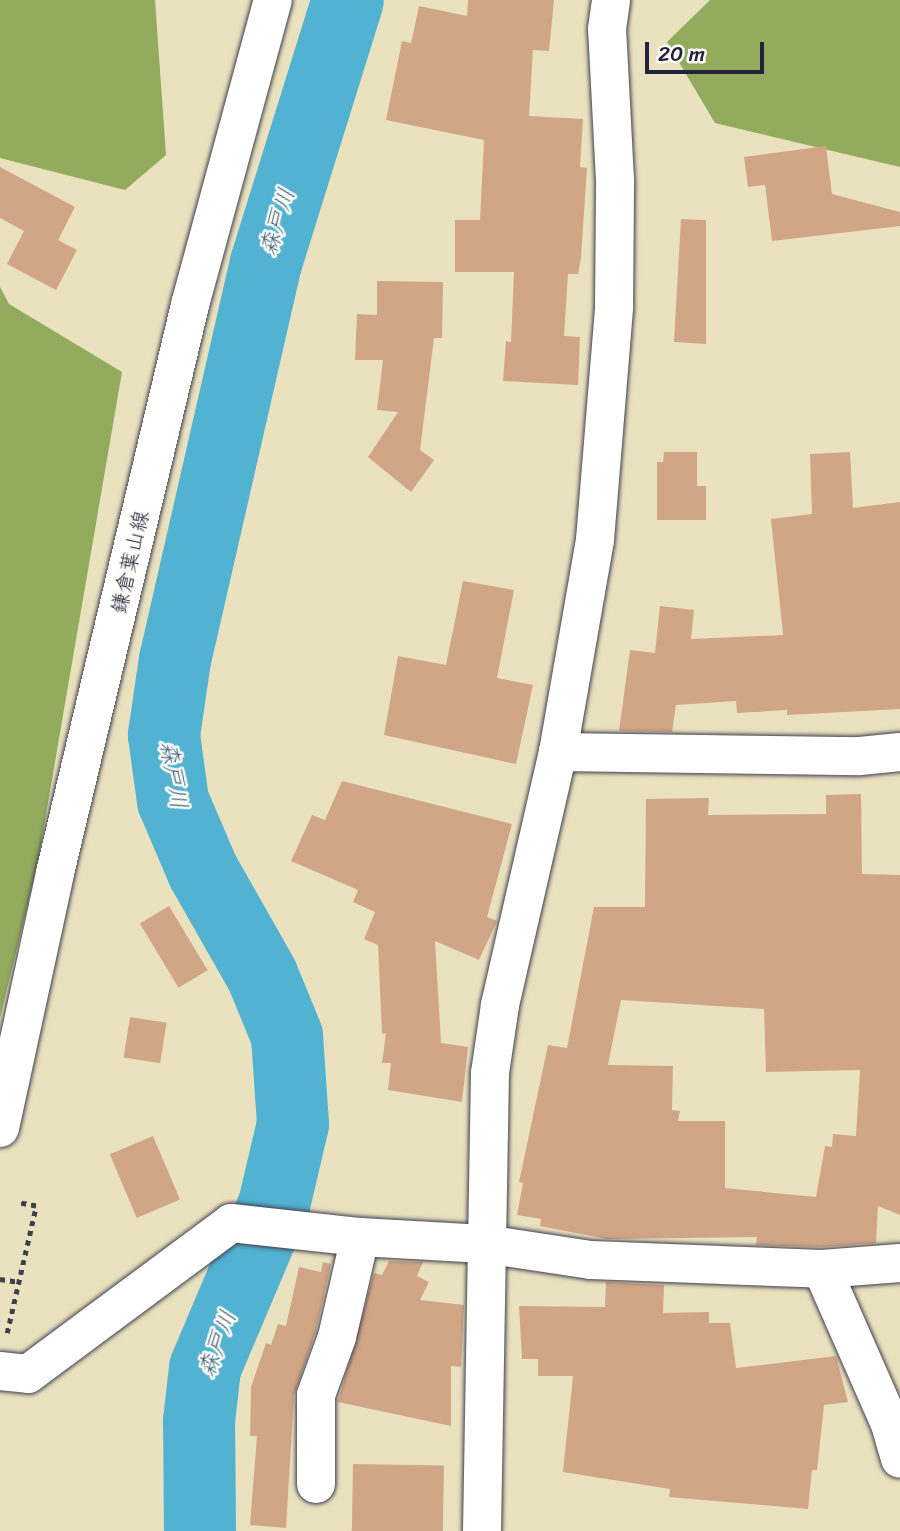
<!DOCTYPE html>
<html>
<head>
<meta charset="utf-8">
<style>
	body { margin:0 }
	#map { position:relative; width:900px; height:1531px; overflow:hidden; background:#eae2bf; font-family:Sriracha,"Klee One",sans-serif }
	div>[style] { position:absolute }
	.forest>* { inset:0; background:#92ab5c }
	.river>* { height:72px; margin:-36px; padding:0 36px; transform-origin:36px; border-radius:36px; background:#52b2d1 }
	.building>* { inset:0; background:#d1a686; transform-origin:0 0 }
	.path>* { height:4.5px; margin-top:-2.25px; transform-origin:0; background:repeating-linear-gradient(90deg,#403f4f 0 5px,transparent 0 10px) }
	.roads { filter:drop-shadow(0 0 2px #403f4f) drop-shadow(0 0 2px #403f4f) }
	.minor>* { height:38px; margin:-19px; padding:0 19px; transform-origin:19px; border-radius:19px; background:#fff }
	.major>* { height:38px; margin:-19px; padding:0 19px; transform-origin:19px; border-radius:19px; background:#fff }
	span { translate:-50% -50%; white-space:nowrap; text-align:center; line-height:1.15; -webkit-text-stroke:5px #fdfcf7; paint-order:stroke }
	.street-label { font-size:21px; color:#22223b }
	.water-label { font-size:23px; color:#355c77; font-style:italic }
	.scale { position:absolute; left:645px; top:42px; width:119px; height:32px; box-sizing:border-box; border:4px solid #22223b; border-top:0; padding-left:9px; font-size:21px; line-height:24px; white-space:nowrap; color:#22223b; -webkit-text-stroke:5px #fdfcf7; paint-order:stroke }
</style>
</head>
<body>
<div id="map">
	<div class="forest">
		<i style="clip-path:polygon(0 0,155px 0,166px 155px,125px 190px,0 158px)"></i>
		<i style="clip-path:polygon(710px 0,900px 0,900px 167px,715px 123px,667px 42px)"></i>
		<i style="clip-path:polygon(0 287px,9px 304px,122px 372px,38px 861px,0 1018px)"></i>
	</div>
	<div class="river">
		<i style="left:200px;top:1531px;width:110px;rotate:-90.5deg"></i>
		<i style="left:199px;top:1421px;width:53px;rotate:-83.5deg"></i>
		<i style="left:205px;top:1368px;width:177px;rotate:-67.1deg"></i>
		<i style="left:274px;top:1205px;width:83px;rotate:-76.8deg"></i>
		<i style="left:293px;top:1124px;width:88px;rotate:-93.9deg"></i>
		<i style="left:287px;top:1036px;width:66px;rotate:-112.3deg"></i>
		<i style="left:262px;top:975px;width:120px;rotate:-119.6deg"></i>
		<i style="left:203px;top:871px;width:76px;rotate:-113.2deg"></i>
		<i style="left:173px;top:801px;width:67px;rotate:-97.8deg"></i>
		<i style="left:164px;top:735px;width:76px;rotate:-81.7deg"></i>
		<i style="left:175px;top:660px;width:407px;rotate:-77.1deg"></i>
		<i style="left:266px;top:263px;width:275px;rotate:-72.7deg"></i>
	</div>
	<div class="building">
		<i style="clip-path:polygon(468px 0,554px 0,549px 51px,533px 50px,529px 116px,583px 119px,580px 167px,587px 168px,581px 258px,578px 274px,568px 274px,564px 336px,580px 337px,578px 385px,503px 381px,506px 341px,511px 342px,514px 272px,455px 272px,455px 220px,480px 220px,484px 140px,386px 120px,402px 41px,411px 43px,419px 6px,467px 16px)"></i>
		<i style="clip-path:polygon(826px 146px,832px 194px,900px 212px,900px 226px,772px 241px,765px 185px,748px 187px,744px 157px)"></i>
		<i style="clip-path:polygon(0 167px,75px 207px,58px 240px,77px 250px,56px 290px,7px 264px,24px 231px,0 218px)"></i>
		<i style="clip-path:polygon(681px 219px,706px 220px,706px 344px,674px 342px)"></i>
		<i style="clip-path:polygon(377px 281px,443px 282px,442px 338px,434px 338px,420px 450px,434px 460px,411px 492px,368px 457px,398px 412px,377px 410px,383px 360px,355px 360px,357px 314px,377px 315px)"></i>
		<i style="clip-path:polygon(664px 452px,697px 452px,697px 486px,706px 486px,706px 520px,657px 520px,657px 462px,663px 462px)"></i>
		<i style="clip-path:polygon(850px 452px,853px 508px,900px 502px,900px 709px,787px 715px,787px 710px,737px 713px,736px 701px,676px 705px,672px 732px,619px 731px,630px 650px,655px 653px,660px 606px,694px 610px,691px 639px,783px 635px,771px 519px,812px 514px,810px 454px)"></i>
		<i style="clip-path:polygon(463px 581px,514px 590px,497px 678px,533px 685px,516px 764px,384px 735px,398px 656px,446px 665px)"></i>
		<i style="clip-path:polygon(342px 781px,512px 824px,487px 917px,497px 921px,479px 960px,435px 941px,441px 1043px,468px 1047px,462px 1102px,388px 1090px,391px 1063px,382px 1063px,386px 1033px,382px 1034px,378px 945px,364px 939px,375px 912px,353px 902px,358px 890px,291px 861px,312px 815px,325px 820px)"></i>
		<i style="clip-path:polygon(evenodd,861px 794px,862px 874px,900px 875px,900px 1215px,878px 1206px,876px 1243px,822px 1247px,756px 1245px,757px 1237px,607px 1239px,540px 1226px,541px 1219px,517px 1215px,523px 1183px,519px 1182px,548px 1045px,567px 1048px,594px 907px,645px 907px,646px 799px,709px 798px,708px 815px,826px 814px,826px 795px,861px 794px,621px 1000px,764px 1009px,766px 1072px,860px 1070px,856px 1136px,833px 1134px,832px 1147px,825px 1146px,816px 1197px,725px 1188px,725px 1121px,678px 1121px,680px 1111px,672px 1110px,673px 1066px,608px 1065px,621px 1000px)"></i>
		<i style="left:169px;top:906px;width:75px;height:34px;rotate:59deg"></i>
		<i style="left:130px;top:1017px;width:37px;height:41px;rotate:9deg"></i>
		<i style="left:153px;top:1136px;width:69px;height:47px;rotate:67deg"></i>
		<i style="clip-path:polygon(389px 1261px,423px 1262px,417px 1276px,429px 1282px,420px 1300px,464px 1305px,461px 1367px,451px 1366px,451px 1426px,338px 1402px,374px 1273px,382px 1275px)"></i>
		<i style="clip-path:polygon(323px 1262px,331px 1264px,316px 1331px,294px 1395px,286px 1528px,250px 1525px,257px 1436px,250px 1436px,251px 1387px,266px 1343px,271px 1345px,278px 1324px,286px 1326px,299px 1267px,321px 1272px)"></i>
		<i style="clip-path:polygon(606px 1282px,664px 1285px,663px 1313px,709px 1312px,709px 1323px,730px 1323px,736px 1368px,836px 1356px,848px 1402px,824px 1405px,817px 1470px,812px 1470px,808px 1509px,669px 1497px,670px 1489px,563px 1472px,573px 1376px,538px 1376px,538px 1359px,522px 1359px,519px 1306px,605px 1307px)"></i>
		<i style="left:353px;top:1464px;width:91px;height:67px;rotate:1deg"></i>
	</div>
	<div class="path">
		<i style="left:0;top:1279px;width:18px;rotate:9deg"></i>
		<i style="left:7px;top:1333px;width:130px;rotate:-77.1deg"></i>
		<i style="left:36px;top:1206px;width:16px;rotate:-169deg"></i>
	</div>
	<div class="roads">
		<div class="minor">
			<i style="left:558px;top:752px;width:302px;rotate:0.8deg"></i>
			<i style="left:860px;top:756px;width:40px;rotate:-5.7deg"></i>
			<i style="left:822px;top:1269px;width:169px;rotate:66.3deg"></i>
			<i style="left:890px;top:1424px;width:36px;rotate:74deg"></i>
			<i style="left:0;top:1371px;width:28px;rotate:6deg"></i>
			<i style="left:28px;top:1374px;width:253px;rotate:-36.6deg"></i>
			<i style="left:231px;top:1223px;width:130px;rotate:6.2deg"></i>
			<i style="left:360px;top:1237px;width:125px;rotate:3.2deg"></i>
			<i style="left:485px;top:1244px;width:107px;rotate:8.6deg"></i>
			<i style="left:591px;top:1260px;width:231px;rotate:2.2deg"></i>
			<i style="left:822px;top:1269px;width:78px;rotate:-4.4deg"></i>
			<i style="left:316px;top:1484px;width:89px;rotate:-90deg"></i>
			<i style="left:316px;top:1395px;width:62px;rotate:-70.1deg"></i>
			<i style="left:337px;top:1337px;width:103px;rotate:-77deg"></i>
			<i style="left:482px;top:1531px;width:458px;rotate:-89deg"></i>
			<i style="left:490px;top:1073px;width:69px;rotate:-81.6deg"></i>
			<i style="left:500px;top:1005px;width:260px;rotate:-77.1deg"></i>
			<i style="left:558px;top:752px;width:215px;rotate:-80.1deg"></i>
			<i style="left:595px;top:540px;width:234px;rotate:-85.3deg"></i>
			<i style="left:614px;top:307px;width:127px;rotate:-89.5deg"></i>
			<i style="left:615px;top:180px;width:151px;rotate:-93deg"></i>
			<i style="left:607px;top:29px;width:29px;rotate:-82deg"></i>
		</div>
		<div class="major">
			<i style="left:0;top:1128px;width:261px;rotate:-77.8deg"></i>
			<i style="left:55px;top:873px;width:584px;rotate:-76.63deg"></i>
			<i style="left:190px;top:305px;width:316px;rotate:-74.8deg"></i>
		</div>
	</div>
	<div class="street-label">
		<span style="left:130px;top:562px;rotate:-77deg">鎌倉葉山線</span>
	</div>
	<div class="water-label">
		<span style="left:278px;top:222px;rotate:-73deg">森戸川</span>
		<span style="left:173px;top:775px;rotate:80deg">森戸川</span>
		<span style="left:218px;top:1344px;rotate:-70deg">森戸川</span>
	</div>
	<div class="scale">20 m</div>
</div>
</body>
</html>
